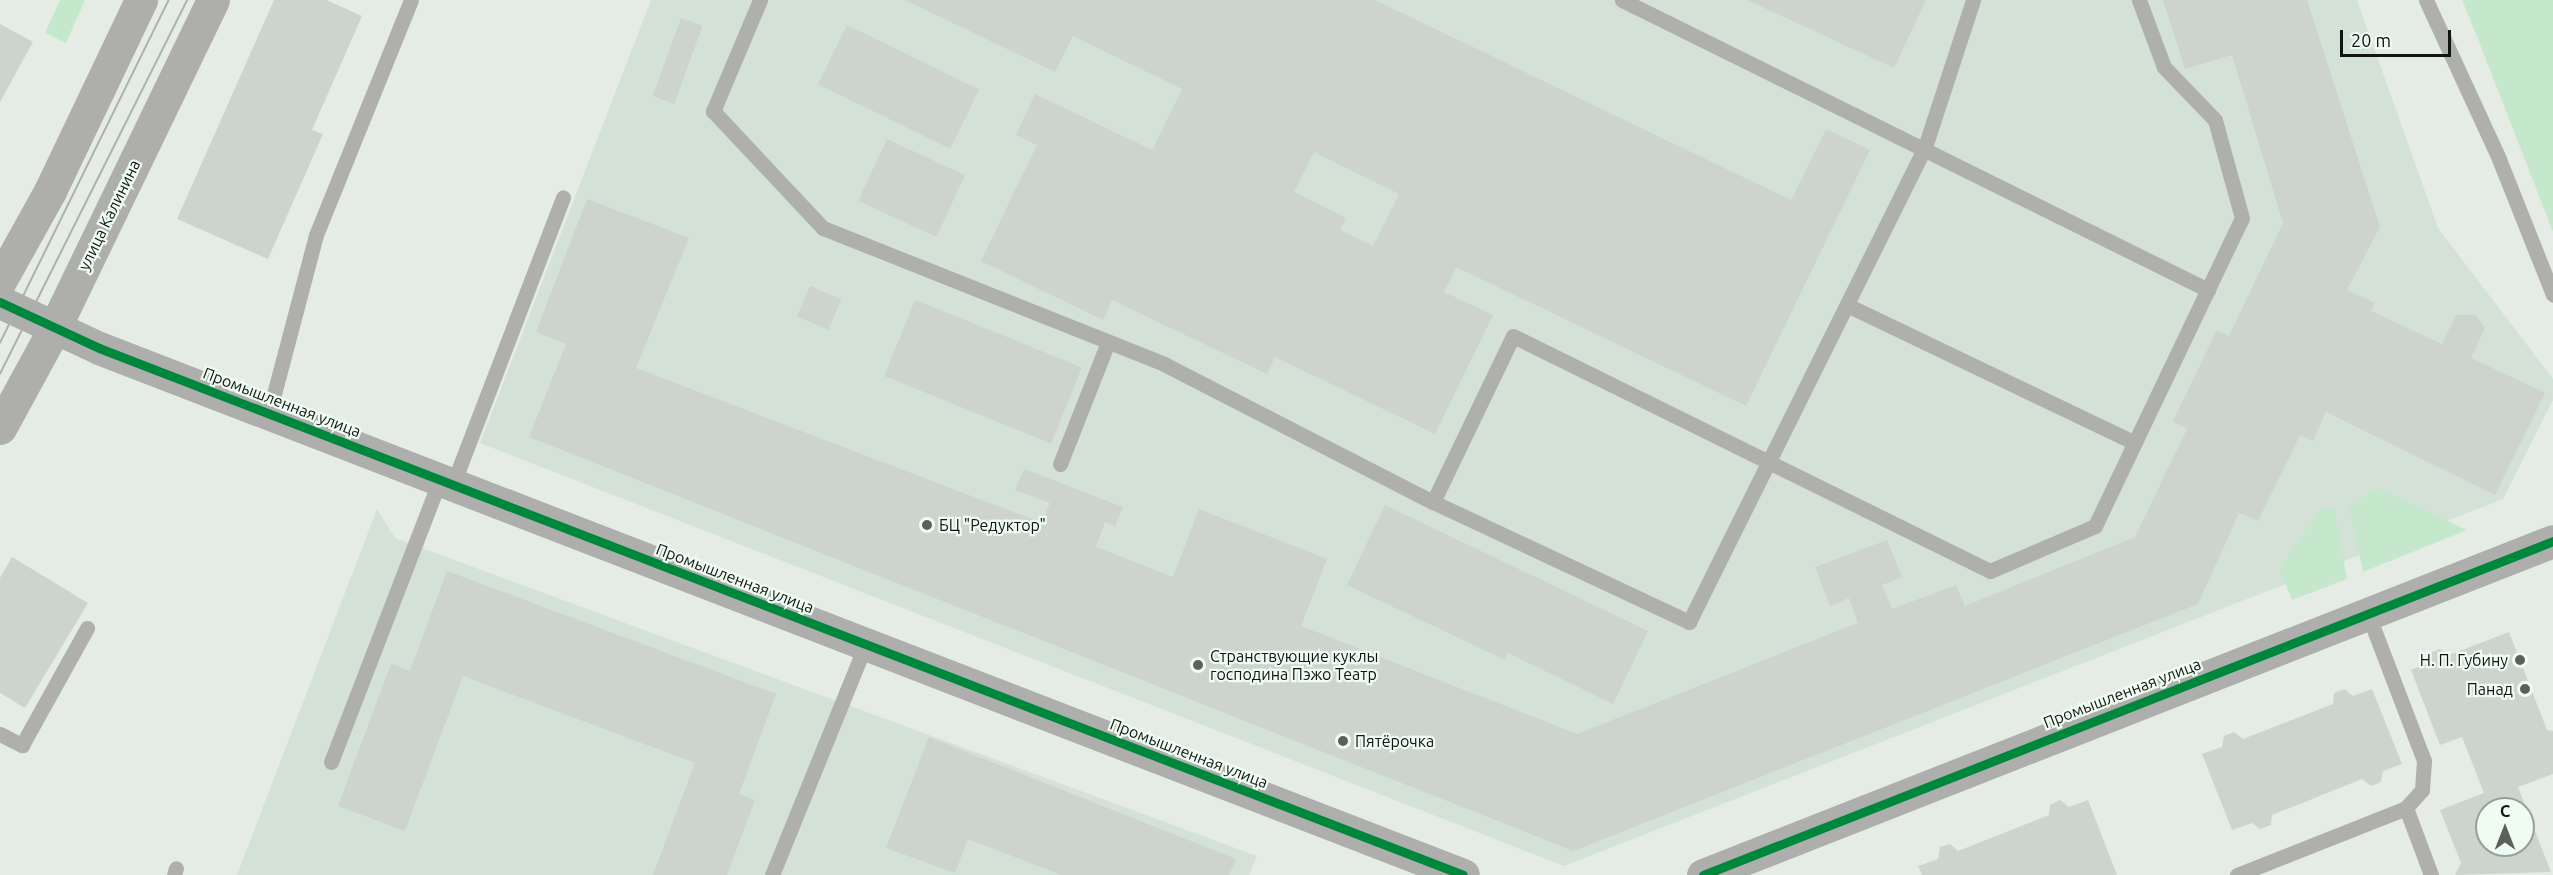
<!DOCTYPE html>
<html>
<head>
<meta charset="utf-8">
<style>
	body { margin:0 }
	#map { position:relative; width:2553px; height:875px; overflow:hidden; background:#e5ece6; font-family:Ubuntu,sans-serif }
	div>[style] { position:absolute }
	.built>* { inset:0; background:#d4e1d7 }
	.green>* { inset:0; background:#c5e8cc }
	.building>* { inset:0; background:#cdd3ce; transform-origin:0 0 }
	.lane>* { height:15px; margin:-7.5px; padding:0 7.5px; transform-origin:7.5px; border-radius:7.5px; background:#afb0ae }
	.secondary>* { height:33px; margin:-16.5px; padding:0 16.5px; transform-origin:16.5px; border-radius:16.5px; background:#aeafac }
	.tram>* { height:1.5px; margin:-0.75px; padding:0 0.75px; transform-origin:0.75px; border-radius:0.75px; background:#aeb0ad }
	.cycleway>* { height:9px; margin:-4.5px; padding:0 4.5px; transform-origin:4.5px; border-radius:4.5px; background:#00873e }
	.dots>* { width:16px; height:16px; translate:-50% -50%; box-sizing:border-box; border:3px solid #effcf1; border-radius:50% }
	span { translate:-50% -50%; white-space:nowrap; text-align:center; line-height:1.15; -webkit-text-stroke:4.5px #effcf1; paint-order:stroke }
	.street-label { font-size:16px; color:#101511 }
	.poi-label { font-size:16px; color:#101511 }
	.left { translate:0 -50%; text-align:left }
	.right { translate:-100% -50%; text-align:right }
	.north { position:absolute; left:2475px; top:797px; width:60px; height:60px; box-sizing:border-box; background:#effcf1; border:2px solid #96a097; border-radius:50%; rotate:0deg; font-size:16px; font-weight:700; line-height:24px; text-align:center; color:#101511 }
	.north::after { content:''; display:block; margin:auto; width:21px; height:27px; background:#5b605c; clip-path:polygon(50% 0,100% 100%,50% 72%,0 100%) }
	.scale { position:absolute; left:2340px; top:30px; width:111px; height:27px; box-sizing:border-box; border:3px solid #101511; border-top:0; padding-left:8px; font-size:18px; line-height:21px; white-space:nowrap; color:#101511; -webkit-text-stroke:4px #effcf1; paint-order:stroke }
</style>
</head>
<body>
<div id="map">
	<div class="built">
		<i style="clip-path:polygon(651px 0,2357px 0,2438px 228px,2553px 379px,2553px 400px,2503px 499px,1564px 866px,480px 443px)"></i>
		<i style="clip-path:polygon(377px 509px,395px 538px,1257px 856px,1249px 875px,237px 875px)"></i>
	</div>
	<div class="green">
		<i style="clip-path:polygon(60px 0,85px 0,66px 43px,45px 33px)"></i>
		<i style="clip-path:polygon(2462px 0,2553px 0,2553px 232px,2478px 39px)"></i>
		<i style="clip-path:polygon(2378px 488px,2467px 530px,2363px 572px,2349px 507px)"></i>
		<i style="clip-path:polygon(2334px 509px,2347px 579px,2292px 600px,2279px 569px,2320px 510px)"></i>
	</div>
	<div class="building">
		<i style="clip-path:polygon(274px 0,326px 0,362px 16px,312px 130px,323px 134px,268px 259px,177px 219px)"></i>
		<i style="clip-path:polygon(evenodd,905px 0,1375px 0,1791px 200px,1826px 129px,1870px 150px,1746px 406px,1456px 267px,1444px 292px,1493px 315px,1435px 434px,1275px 357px,1267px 374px,1112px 300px,1103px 320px,981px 261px,1037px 145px,1016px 135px,1035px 94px,1152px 150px,1182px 89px,1073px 36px,1055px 72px,905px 0,1314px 152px,1399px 194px,1373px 246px,1340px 230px,1346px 218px,1294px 192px,1314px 152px)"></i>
		<i style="clip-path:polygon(1747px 0,1926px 0,1894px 68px)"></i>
		<i style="clip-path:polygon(2163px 0,2307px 0,2380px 227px,2347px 290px,2375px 303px,2371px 311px,2442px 344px,2456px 315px,2475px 315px,2485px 328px,2471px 358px,2545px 393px,2495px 495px,2326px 412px,2313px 441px,2300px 435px,2258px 521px,2239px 513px,2198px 604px,1573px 851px,529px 437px,566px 344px,536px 332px,587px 199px,689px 238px,636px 368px,1042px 523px,1050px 503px,1015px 490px,1024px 469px,1123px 507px,1115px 526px,1105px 522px,1096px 547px,1173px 577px,1199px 509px,1327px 559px,1301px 626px,1577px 734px,1858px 623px,1849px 598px,1830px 606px,1815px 567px,1887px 540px,1902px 577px,1882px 585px,1892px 609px,1956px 585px,1965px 606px,2135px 537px,2187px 429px,2173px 421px,2217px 330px,2229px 336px,2283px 223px,2232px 55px,2185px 69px)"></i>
		<i style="left:681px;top:18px;width:23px;height:83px;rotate:20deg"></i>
		<i style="clip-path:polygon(0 24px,33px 42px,0 102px)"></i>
		<i style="left:847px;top:25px;width:147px;height:66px;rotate:26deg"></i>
		<i style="left:887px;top:139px;width:86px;height:68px;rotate:25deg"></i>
		<i style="left:810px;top:286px;width:34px;height:33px;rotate:23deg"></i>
		<i style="left:915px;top:300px;width:180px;height:82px;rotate:22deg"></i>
		<i style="clip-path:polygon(1385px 505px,1648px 631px,1613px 704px,1508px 653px,1505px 660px,1347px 585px)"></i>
		<i style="clip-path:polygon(12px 557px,88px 603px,25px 708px,0 693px,0 578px)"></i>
		<i style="clip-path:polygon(447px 571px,776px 694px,739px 794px,755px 800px,727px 875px,653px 875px,695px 763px,463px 676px,405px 831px,338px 806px,391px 664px,410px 671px)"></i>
		<i style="clip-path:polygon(evenodd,2509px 632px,2547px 730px,2553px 731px,2553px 774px,2518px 787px,2551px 872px,2455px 875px,2461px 863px,2440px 810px,2484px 793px,2462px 737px,2440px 745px,2411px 670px,2428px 663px,2430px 653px,2440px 649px,2449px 655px,2509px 632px,2487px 809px,2523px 809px,2523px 845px,2487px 845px,2487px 809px)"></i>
		<i style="clip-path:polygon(2345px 689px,2353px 696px,2372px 689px,2402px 764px,2383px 771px,2381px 782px,2371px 786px,2362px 779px,2272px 815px,2271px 825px,2260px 829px,2252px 823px,2232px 830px,2202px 754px,2222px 747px,2224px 736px,2234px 732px,2243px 739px,2333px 704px,2334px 693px)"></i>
		<i style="clip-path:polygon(929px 737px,1236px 859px,1229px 875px,1061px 875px,968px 839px,955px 873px,886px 848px)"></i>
		<i style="clip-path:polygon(2060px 800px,2069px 807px,2088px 800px,2117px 875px,1922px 875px,1918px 866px,1938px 859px,1940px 847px,1950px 844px,1958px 851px,2049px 815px,2050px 805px)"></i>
	</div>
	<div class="lane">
		<i style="left:760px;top:0;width:121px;rotate:112.9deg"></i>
		<i style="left:713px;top:111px;width:161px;rotate:46.8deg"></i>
		<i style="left:823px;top:228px;width:367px;rotate:21.7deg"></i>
		<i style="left:1164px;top:364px;width:302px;rotate:27.2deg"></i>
		<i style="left:1433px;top:502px;width:283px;rotate:25.1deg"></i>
		<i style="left:1689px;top:622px;width:530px;rotate:-63.58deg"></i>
		<i style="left:1925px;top:147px;width:155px;rotate:-71.9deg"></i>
		<i style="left:1622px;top:0;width:654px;rotate:26.33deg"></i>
		<i style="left:2426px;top:0;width:175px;rotate:65.3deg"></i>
		<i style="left:2499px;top:159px;width:146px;rotate:68.3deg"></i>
		<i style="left:1847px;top:305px;width:319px;rotate:25.6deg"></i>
		<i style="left:269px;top:413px;width:184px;rotate:-75.2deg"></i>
		<i style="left:316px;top:235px;width:253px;rotate:-68deg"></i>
		<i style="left:1060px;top:464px;width:131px;rotate:-68.5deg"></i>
		<i style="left:453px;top:484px;width:307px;rotate:-69deg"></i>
		<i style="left:1433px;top:502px;width:184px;rotate:-64.3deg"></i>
		<i style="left:1513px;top:336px;width:532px;rotate:26.23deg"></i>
		<i style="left:1990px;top:571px;width:114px;rotate:-23.2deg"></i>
		<i style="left:2095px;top:526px;width:341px;rotate:-64.5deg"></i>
		<i style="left:2242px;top:218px;width:102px;rotate:-105.4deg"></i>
		<i style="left:2215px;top:120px;width:74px;rotate:-133.9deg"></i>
		<i style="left:2164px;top:67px;width:72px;rotate:-110.5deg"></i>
		<i style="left:2368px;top:614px;width:157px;rotate:69.1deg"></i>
		<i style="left:2424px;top:761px;width:29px;rotate:94deg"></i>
		<i style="left:2422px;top:790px;width:24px;rotate:132deg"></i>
		<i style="left:0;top:734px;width:25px;rotate:27deg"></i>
		<i style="left:22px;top:745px;width:134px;rotate:-60.9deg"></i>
		<i style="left:331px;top:762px;width:303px;rotate:-68.9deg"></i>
		<i style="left:174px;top:875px;width:7px;rotate:-74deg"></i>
		<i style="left:772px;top:875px;width:249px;rotate:-67.9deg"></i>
		<i style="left:2237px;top:875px;width:182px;rotate:-21.6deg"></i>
		<i style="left:2406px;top:808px;width:72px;rotate:69.5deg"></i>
	</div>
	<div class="secondary">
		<i style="left:0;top:281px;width:103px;rotate:-60.9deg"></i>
		<i style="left:50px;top:191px;width:212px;rotate:-64.5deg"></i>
		<i style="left:0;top:302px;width:109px;rotate:24.9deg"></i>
		<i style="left:99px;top:348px;width:1462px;rotate:21.12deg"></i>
		<i style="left:0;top:428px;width:113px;rotate:-61.4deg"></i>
		<i style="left:54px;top:329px;width:365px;rotate:-64.2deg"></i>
		<i style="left:1703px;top:875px;width:913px;rotate:-21.45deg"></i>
	</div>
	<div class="tram">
		<i style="left:0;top:343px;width:382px;rotate:-63.8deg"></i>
		<i style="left:0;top:374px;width:418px;rotate:-63.4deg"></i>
	</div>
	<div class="cycleway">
		<i style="left:0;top:302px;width:109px;rotate:24.9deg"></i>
		<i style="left:99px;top:348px;width:1462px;rotate:21.12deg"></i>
		<i style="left:1703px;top:875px;width:913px;rotate:-21.45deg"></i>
	</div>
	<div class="dots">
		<i style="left:927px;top:525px;background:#5b605c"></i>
		<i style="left:2520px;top:660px;background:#5b605c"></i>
		<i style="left:1198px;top:665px;background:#5b605c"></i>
		<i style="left:2525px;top:689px;background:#5b605c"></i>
		<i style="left:1343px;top:741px;background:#5b605c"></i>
	</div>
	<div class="street-label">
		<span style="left:109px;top:215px;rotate:-64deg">улица Калинина</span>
		<span style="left:282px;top:402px;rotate:21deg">Промышленная улица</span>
		<span style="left:735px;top:578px;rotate:21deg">Промышленная улица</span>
		<span style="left:2122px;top:693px;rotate:-21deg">Промышленная улица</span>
		<span style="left:1189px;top:753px;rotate:21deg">Промышленная улица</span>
	</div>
	<div class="poi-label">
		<span class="left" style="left:939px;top:525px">БЦ "Редуктор"</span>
		<span class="left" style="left:1210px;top:665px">Странствующие куклы<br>господина Пэжо Театр</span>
		<span class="right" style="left:2508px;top:660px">Н. П. Губину</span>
		<span class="right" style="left:2513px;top:689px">Панад</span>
		<span class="left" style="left:1355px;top:741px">Пятёрочка</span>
	</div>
	<div class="north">С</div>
	<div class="scale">20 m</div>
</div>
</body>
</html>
